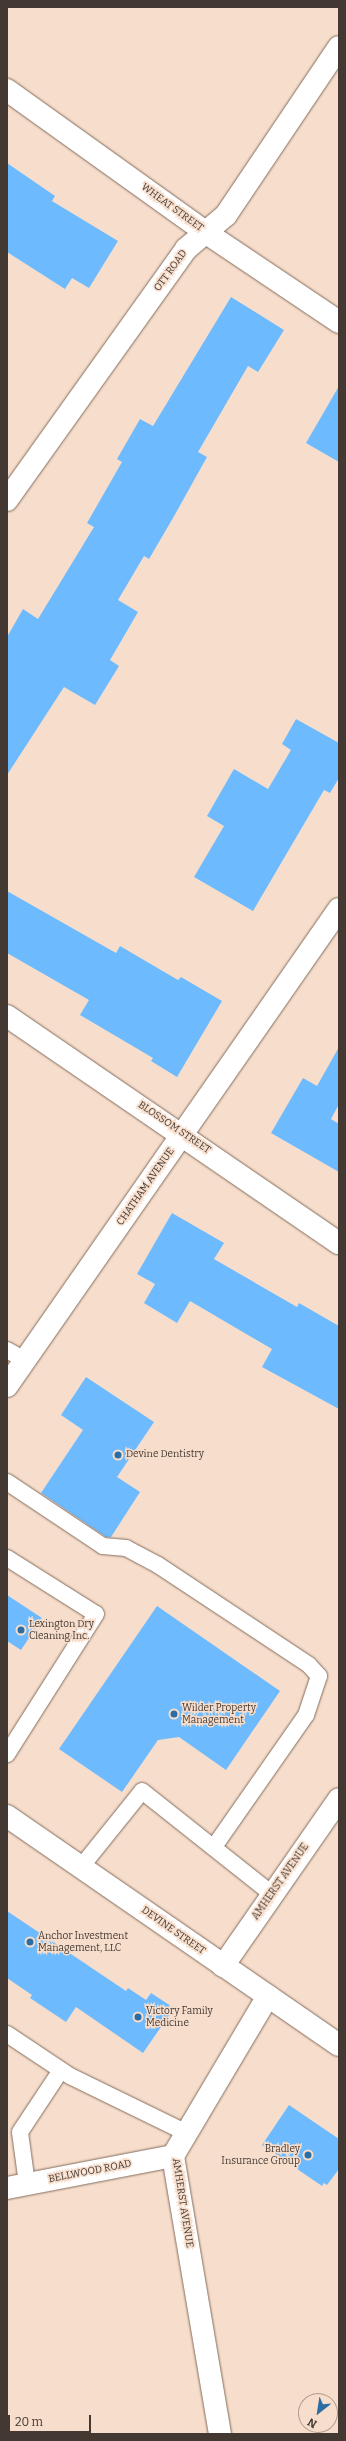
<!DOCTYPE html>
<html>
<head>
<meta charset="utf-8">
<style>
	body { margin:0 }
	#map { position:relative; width:346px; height:2441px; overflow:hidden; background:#f7decc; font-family:Bitter,serif }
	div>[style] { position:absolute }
	.building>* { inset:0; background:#6dbbfe }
	.roads { filter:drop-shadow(0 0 1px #846d5e) drop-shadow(0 0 1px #846d5e) }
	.lane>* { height:16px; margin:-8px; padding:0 8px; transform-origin:8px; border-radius:8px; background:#fff }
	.street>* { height:22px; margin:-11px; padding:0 11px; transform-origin:11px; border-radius:11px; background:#fff }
	.secondary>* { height:22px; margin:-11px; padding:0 11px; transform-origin:11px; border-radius:11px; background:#fff }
	.dots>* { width:11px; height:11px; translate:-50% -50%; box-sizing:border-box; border:2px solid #f7decc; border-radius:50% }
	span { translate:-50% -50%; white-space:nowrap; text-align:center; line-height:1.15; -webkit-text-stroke:3px #f7decc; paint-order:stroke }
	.street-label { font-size:10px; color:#433932 }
	.poi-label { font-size:10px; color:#433932 }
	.left { translate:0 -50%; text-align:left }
	.right { translate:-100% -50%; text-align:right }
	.frame { position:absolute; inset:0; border:8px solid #433932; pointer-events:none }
	.north { position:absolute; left:298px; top:2393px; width:40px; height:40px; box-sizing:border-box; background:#f7decc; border:1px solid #af9c8e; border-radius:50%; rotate:210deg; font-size:11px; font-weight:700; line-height:16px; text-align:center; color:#433932 }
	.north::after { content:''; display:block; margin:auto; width:14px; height:18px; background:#2c6da3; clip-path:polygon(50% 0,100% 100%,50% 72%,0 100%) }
	.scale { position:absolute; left:8px; top:2415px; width:83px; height:18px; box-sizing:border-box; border:2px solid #433932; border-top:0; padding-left:5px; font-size:12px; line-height:14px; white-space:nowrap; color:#433932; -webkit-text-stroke:3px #f7decc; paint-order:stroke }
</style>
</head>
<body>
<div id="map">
	<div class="building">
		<i style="clip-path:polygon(7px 163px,55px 196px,52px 201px,118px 241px,89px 288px,72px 278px,65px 289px,7px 252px)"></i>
		<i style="clip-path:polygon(231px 297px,284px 330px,258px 372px,248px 366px,198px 452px,207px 457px,173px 518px,149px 559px,144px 556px,118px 600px,138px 612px,110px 660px,119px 666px,95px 705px,64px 687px,7px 775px,7px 637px,23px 609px,38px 619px,94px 527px,87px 523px,122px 462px,117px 459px,140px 419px,153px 426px)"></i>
		<i style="clip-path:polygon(339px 386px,339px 462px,306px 443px)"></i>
		<i style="clip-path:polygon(296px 719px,339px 743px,339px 778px,330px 793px,324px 790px,253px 911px,194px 877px,224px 826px,207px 816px,234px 769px,268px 789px,291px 750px,282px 744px)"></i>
		<i style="clip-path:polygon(7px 891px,116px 953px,120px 946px,178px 980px,181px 977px,222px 1001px,177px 1077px,151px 1061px,153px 1058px,80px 1015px,89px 1000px,7px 953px)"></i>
		<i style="clip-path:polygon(339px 1047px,339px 1104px,331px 1119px,339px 1124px,339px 1172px,271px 1133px,303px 1078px,317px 1086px)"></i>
		<i style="clip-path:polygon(172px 1213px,224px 1243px,214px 1259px,297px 1307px,299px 1303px,339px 1326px,339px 1409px,262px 1367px,272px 1349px,190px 1301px,177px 1323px,144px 1303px,155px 1284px,137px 1274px)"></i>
		<i style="clip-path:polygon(86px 1377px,154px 1422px,117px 1477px,140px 1492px,111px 1537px,106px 1537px,41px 1493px,83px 1430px,61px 1415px)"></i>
		<i style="clip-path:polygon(7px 1595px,42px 1618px,21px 1650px,7px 1641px)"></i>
		<i style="clip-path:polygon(157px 1606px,280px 1691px,226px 1770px,179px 1737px,158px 1740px,122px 1792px,59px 1749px)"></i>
		<i style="clip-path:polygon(7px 1911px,126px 1991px,128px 1988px,146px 2000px,151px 1993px,174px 2008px,143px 2053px,76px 2007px,66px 2022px,30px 1998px,32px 1995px,7px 1978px)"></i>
		<i style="clip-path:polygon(289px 2105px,339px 2139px,339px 2169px,327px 2185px,324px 2183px,322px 2186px,262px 2145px)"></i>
	</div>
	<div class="roads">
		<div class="lane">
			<i style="left:7px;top:1350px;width:21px;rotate:29deg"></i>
			<i style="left:7px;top:1482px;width:115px;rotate:33.7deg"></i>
			<i style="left:103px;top:1546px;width:23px;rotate:5deg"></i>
			<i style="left:126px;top:1548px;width:36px;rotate:28deg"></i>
			<i style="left:158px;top:1565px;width:181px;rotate:33.5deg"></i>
			<i style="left:309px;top:1665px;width:15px;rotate:48deg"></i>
			<i style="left:319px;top:1676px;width:41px;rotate:108.4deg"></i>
			<i style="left:306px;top:1715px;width:161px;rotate:124.9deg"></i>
			<i style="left:7px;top:1558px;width:105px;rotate:32.2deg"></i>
			<i style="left:96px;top:1614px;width:166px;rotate:122.4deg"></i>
			<i style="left:81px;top:1867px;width:97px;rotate:-51.2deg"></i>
			<i style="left:142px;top:1791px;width:167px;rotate:38.4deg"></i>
			<i style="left:7px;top:2034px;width:76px;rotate:33.7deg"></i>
			<i style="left:70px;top:2076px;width:130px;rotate:26deg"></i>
			<i style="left:27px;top:2184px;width:52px;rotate:-97.7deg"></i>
			<i style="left:20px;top:2132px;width:74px;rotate:-56.5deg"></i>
		</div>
		<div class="street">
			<i style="left:7px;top:90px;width:244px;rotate:35.6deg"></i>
			<i style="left:205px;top:232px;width:161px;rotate:33.9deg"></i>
			<i style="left:7px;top:1386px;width:581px;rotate:-55.16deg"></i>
			<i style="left:223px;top:1966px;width:203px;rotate:-55.2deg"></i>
			<i style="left:7px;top:2188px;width:169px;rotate:-10.9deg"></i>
			<i style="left:220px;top:2434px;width:282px;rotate:-99.6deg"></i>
			<i style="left:173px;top:2156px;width:186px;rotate:-59.3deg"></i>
		</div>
		<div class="secondary">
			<i style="left:7px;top:500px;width:308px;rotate:-54.5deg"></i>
			<i style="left:186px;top:249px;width:52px;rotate:-40.4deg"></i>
			<i style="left:226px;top:215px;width:202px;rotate:-56.1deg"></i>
			<i style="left:7px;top:1016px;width:402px;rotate:34.4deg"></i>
			<i style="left:7px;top:1816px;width:403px;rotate:34.6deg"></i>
		</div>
	</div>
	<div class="dots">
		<i style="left:118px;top:1455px;background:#2c6da3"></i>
		<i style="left:21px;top:1630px;background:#2c6da3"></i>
		<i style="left:174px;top:1714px;background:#2c6da3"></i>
		<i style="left:30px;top:1942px;background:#2c6da3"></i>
		<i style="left:138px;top:2017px;background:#2c6da3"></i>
		<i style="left:308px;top:2155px;background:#2c6da3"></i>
	</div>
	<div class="street-label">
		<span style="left:172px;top:208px;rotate:36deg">WHEAT STREET</span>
		<span style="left:171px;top:271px;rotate:-54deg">OTT ROAD</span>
		<span style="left:174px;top:1128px;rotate:34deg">BLOSSOM STREET</span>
		<span style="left:146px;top:1187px;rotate:-55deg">CHATHAM AVENUE</span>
		<span style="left:281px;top:1882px;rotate:-55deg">AMHERST AVENUE</span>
		<span style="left:173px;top:1931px;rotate:35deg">DEVINE STREET</span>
		<span style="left:90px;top:2172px;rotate:-11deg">BELLWOOD ROAD</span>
		<span style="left:182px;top:2203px;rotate:81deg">AMHERST AVENUE</span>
	</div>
	<div class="poi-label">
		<span class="left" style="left:126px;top:1455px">Devine Dentistry</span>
		<span class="left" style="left:29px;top:1630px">Lexington Dry<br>Cleaning Inc.</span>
		<span class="left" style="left:182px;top:1714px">Wilder Property<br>Management</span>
		<span class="left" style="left:38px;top:1942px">Anchor Investment<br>Management, LLC</span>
		<span class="left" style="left:146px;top:2017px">Victory Family<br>Medicine</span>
		<span class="right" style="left:300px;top:2155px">Bradley<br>Insurance Group</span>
	</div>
	<div class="frame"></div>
	<div class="north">N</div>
	<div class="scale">20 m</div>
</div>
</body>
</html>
